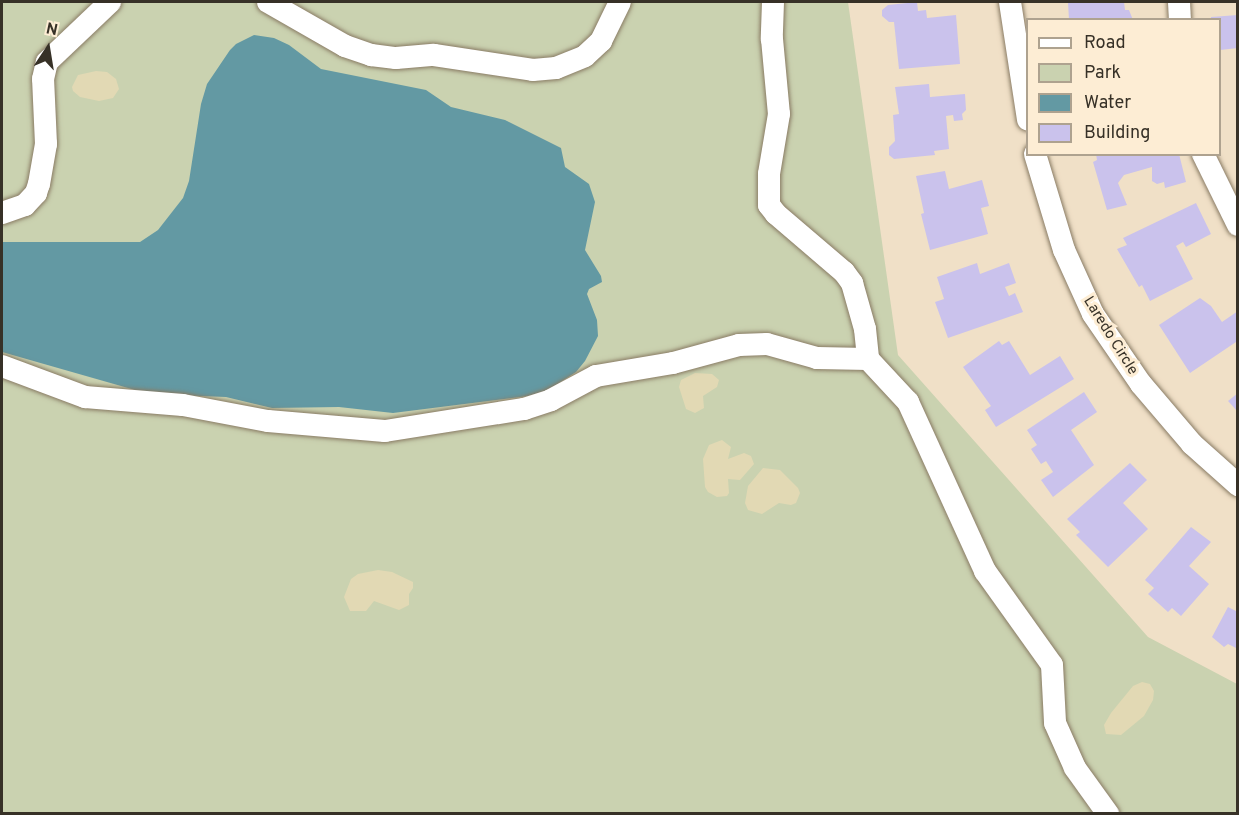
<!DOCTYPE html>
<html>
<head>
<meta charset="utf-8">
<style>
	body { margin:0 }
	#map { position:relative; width:1239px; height:815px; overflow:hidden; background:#f0e0c7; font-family:Overpass,sans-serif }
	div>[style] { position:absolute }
	.green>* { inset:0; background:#cad2b0 }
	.sand>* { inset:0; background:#e2d9b4 }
	.water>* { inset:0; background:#6399a3 }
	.building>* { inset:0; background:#cac2ec }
	.roads { filter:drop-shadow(0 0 2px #897b64) drop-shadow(0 0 2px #897b64) }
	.minor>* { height:22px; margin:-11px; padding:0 11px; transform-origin:11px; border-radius:11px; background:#fff }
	span { translate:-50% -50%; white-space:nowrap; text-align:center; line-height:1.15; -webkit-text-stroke:6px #fdedd4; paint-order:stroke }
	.street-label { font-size:15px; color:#373127 }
	.frame { position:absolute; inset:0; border:3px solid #373127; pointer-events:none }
	.legend { position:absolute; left:1026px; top:18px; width:195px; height:138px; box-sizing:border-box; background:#fdedd4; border:2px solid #aea28f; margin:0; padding:8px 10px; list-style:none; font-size:18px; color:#373127 }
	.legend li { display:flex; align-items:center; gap:12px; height:30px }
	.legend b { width:30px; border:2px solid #aea28f }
	.north { position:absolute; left:18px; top:18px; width:60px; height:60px; -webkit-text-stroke:4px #fdedd4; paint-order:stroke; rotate:12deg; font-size:16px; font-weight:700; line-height:24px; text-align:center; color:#373127 }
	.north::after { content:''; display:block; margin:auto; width:21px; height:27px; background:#373127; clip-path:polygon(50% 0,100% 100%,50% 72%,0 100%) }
</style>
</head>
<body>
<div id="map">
	<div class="green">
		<i style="clip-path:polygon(2px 2px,848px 2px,898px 355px,1148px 637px,1237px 684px,1237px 813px,2px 814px)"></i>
	</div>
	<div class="sand">
		<i style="clip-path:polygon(96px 71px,107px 72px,116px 79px,119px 89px,113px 98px,99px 101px,80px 97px,73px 91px,72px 87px,78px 75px)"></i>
		<i style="clip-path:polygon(695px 373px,712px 374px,719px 380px,717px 387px,703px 396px,704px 408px,695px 413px,686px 409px,679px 387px,681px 380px)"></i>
		<i style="clip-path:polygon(722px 440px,731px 447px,728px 459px,744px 453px,751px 456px,754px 464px,740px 480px,728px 479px,729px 493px,727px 496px,717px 497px,708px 492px,705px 487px,703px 459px,709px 445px)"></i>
		<i style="clip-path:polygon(763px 468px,780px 470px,798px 488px,800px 493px,796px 503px,791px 505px,779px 503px,762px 514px,748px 510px,745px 503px,748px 486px)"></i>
		<i style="clip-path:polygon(378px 570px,392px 572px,413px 582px,413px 588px,409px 594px,409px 605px,399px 610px,374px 601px,366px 611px,350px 611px,344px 597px,351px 579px,358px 574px)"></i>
		<i style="clip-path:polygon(1142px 682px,1150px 684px,1154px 691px,1153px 700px,1144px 716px,1121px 735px,1106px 734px,1104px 725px,1111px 713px,1133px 686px)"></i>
	</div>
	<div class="water">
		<i style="clip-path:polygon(254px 35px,274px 38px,289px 45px,321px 69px,426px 90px,451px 107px,505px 120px,561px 148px,565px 167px,589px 184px,595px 202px,585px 250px,601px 276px,602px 282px,589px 289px,587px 294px,597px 320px,598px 336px,585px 361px,576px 372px,548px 390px,528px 396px,393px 413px,339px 407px,272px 408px,226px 397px,149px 394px,2px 352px,2px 242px,140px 242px,158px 230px,183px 198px,189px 181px,201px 104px,207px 84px,230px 50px,236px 44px)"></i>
	</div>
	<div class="building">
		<i style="clip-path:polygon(917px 2px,918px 11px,926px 10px,927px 18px,956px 15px,960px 64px,899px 69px,894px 22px,889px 22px,882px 16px,882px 10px,888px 5px)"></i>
		<i style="clip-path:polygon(1068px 2px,1124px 2px,1125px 10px,1129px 10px,1133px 20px,1069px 20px)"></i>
		<i style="clip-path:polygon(1238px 15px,1238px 48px,1220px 50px,1220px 20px,1211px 20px,1211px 17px)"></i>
		<i style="clip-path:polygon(929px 84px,930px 97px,965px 94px,966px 110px,962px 114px,963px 120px,954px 121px,953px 115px,946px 116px,949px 149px,934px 151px,935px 155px,894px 159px,889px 155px,889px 147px,895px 141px,893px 115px,899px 114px,895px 87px)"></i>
		<i style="clip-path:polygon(1096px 154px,1179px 154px,1186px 182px,1165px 188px,1164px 182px,1157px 184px,1152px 181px,1152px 167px,1124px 175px,1118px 183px,1127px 205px,1107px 210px,1093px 162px,1097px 160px)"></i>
		<i style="clip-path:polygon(945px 171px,949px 189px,982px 180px,989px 206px,981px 208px,988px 234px,930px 250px,921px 214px,924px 213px,916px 176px)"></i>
		<i style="clip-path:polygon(1196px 203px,1211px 234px,1186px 247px,1183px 242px,1176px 246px,1193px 279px,1150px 301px,1142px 285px,1139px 287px,1117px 249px,1127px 245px,1123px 238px)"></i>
		<i style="clip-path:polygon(977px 263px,980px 274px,1009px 263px,1016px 283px,1005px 287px,1009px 296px,1015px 293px,1023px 312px,948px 338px,935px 302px,944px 299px,937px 277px)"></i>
		<i style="clip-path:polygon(1200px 298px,1211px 306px,1222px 322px,1238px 311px,1238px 345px,1236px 342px,1190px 373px,1159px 325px)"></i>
		<i style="clip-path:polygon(999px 341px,1002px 345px,1009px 341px,1030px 375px,1060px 356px,1074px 379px,996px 427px,985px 410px,991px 406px,963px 367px)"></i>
		<i style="clip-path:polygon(1084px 392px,1097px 412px,1071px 430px,1094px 465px,1053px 497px,1041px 480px,1053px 472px,1046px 461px,1041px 464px,1031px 449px,1037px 445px,1027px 430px)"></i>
		<i style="clip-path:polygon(1238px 393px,1238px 412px,1228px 401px)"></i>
		<i style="clip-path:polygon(1130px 463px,1147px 480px,1123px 503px,1148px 529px,1108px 567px,1076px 535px,1080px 532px,1067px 519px)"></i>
		<i style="clip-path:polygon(1191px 527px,1211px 542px,1189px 566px,1209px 584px,1181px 616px,1172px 608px,1168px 612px,1148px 594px,1154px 588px,1145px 580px)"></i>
		<i style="clip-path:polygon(1228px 607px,1238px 612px,1238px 649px,1228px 644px,1224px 647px,1212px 637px)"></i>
	</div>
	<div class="roads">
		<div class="minor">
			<i style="left:268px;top:2px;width:89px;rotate:29.7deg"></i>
			<i style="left:345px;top:46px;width:28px;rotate:19deg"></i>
			<i style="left:371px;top:55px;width:25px;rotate:7deg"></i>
			<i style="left:396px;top:58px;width:38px;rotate:-5deg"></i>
			<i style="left:434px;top:55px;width:100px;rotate:8.6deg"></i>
			<i style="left:533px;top:70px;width:23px;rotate:-5deg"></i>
			<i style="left:556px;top:68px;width:31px;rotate:-22deg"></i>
			<i style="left:585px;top:56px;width:22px;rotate:-43deg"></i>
			<i style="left:601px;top:41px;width:43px;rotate:-64deg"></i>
			<i style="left:773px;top:2px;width:37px;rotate:92deg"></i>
			<i style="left:772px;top:39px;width:75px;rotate:84.7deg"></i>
			<i style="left:779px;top:114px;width:61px;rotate:99.5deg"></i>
			<i style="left:769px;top:174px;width:31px;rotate:90deg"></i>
			<i style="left:769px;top:205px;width:11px;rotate:52deg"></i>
			<i style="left:776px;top:214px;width:89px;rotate:40.5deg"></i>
			<i style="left:844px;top:272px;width:14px;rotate:54deg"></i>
			<i style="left:852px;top:283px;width:48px;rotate:74.2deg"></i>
			<i style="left:865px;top:329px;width:30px;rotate:84deg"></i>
			<i style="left:868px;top:359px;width:59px;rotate:47.1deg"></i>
			<i style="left:908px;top:402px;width:186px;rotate:65.5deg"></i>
			<i style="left:985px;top:571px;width:115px;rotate:54.5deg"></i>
			<i style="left:1052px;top:665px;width:58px;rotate:87deg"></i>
			<i style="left:1055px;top:723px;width:49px;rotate:66deg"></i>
			<i style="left:1075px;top:768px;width:57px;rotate:54.3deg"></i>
			<i style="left:1010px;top:2px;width:119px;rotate:81.3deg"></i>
			<i style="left:1179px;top:2px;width:18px;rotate:87deg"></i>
			<i style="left:1035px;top:154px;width:100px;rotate:73.2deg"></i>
			<i style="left:1064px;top:250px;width:70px;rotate:65.6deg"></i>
			<i style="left:1093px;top:314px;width:85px;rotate:55.6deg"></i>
			<i style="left:1141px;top:384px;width:79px;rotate:49.6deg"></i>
			<i style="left:1192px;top:444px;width:62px;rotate:41.7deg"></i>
			<i style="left:1203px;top:154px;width:79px;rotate:63.8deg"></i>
			<i style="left:2px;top:213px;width:24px;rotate:-19deg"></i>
			<i style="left:25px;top:205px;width:16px;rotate:-47deg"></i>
			<i style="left:36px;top:193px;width:9px;rotate:-72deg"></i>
			<i style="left:39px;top:184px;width:41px;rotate:-80.1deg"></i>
			<i style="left:46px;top:144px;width:65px;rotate:-92.6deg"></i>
			<i style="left:43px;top:79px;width:17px;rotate:-77deg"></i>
			<i style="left:47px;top:62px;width:87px;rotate:-43.6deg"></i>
			<i style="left:2px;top:366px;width:89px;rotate:20.5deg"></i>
			<i style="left:85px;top:397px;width:98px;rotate:4.7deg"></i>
			<i style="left:183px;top:405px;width:86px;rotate:10.7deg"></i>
			<i style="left:268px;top:421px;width:117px;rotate:4.9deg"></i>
			<i style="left:385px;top:431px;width:141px;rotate:-9deg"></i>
			<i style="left:524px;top:409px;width:28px;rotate:-18deg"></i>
			<i style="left:551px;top:400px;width:51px;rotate:-28.1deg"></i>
			<i style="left:596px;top:376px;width:78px;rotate:-9.6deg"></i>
			<i style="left:673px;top:363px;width:68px;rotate:-15.3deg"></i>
			<i style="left:739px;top:345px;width:28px;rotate:-2deg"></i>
			<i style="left:767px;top:344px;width:52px;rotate:15.6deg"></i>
			<i style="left:817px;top:358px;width:51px;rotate:1.1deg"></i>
		</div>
	</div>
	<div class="street-label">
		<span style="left:1110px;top:336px;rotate:58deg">Laredo Circle</span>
	</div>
	<div class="frame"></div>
	<ul class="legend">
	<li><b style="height:8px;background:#fff"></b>Road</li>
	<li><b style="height:16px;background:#cad2b0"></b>Park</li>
	<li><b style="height:16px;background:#6399a3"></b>Water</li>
	<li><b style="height:16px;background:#cac2ec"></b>Building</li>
	</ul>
	<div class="north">N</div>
</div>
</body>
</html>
